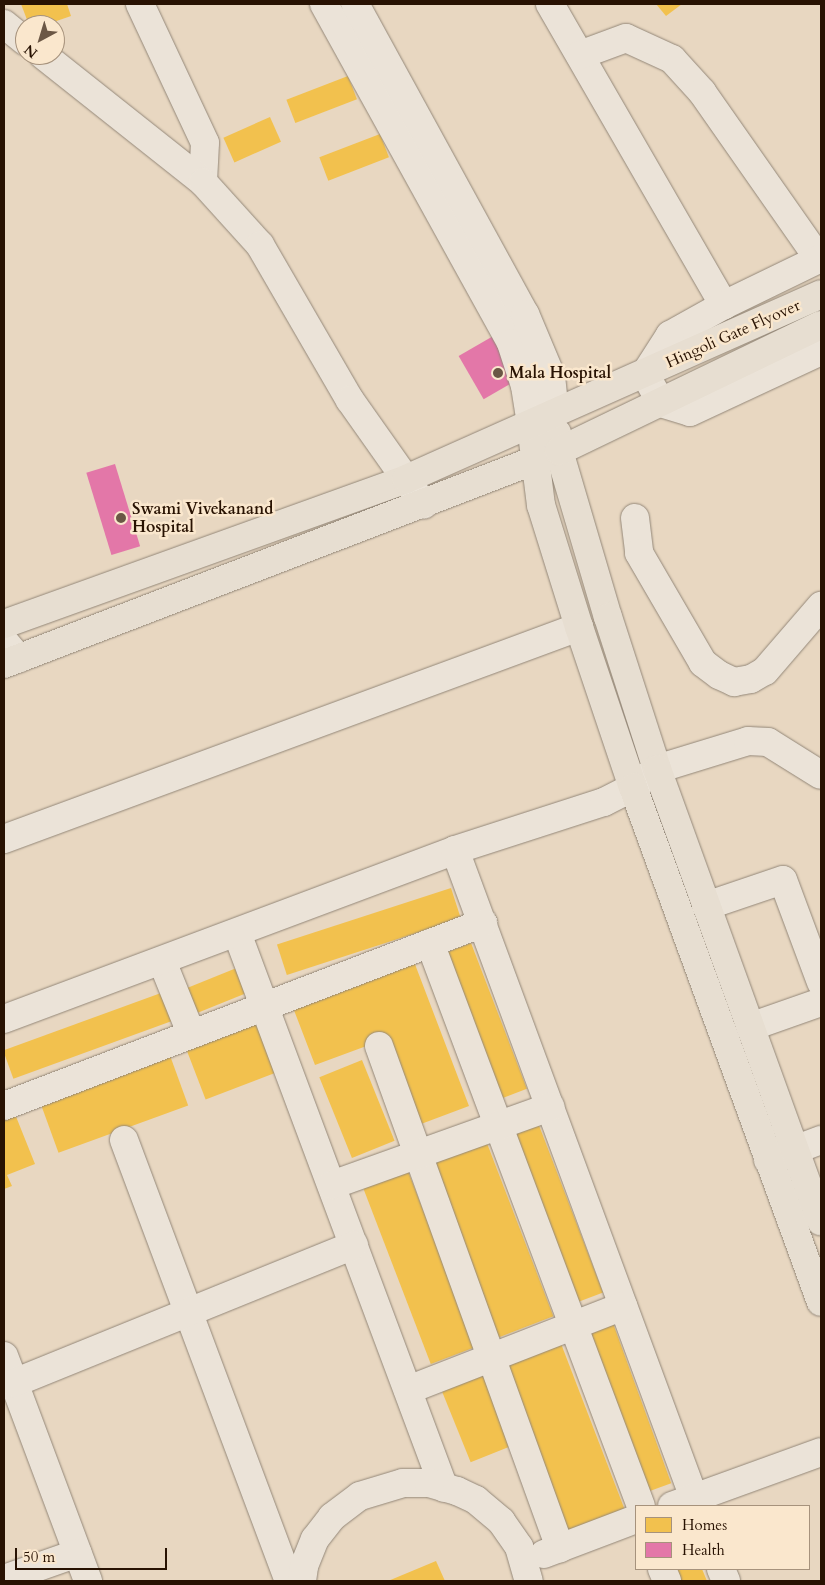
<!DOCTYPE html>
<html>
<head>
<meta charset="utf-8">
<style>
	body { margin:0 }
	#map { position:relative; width:825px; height:1585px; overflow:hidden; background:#e8d7c1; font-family:Cardo,serif }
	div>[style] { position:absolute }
	.homes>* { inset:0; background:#f2c14e; transform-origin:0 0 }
	.health>* { inset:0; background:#e377a8; transform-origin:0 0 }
	.roads { filter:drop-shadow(0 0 1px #938778) drop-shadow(0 0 1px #938778) }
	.minor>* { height:28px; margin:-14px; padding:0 14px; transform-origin:14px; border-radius:14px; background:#ebe3d8 }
	.major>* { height:28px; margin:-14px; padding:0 14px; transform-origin:14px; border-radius:14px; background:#e7ded1 }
	.dots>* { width:14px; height:14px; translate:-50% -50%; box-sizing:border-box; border:2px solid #fae7cd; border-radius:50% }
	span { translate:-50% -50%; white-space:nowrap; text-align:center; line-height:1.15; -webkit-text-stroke:5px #fae7cd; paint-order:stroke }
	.street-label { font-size:16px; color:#281202 }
	.poi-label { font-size:16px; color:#281202; font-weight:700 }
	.left { translate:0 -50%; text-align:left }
	.frame { position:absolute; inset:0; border:5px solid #281202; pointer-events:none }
	.legend { position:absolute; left:635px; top:1505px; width:175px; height:65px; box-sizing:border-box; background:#fae7cd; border:1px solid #a6927c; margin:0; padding:6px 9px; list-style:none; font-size:15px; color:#281202 }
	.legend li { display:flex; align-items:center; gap:10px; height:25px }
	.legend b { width:25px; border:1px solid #a6927c }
	.north { position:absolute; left:15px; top:15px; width:50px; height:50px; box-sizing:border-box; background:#fae7cd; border:1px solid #a6927c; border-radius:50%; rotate:219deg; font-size:14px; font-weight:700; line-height:20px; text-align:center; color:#281202 }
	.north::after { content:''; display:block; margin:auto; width:18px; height:22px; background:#6b5745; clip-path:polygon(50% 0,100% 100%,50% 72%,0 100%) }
	.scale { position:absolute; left:15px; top:1548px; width:152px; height:22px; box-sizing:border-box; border:2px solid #281202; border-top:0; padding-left:6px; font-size:15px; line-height:18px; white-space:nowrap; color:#281202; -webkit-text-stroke:4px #fae7cd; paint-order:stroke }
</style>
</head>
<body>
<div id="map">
	<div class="homes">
		<i style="clip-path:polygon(21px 4px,67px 4px,71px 16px,45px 25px,29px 25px)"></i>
		<i style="clip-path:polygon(656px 4px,682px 4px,666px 16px)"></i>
		<i style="left:348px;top:76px;width:25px;height:66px;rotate:69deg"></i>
		<i style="left:270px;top:117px;width:27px;height:51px;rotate:66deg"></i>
		<i style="left:380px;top:134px;width:25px;height:65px;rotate:69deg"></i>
		<i style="left:451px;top:888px;width:32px;height:183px;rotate:72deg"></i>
		<i style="left:471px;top:943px;width:156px;height:30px;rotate:69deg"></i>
		<i style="clip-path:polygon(413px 959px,469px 1106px,413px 1127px,380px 1041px,315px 1065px,292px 1005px)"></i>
		<i style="left:239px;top:967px;width:27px;height:58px;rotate:68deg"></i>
		<i style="left:161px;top:993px;width:30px;height:168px;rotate:70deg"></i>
		<i style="left:256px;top:1016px;width:60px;height:77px;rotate:69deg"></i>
		<i style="left:168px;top:1050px;width:59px;height:138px;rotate:70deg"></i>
		<i style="left:362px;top:1060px;width:87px;height:46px;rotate:68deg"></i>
		<i style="clip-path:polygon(11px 1104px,35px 1164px,7px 1175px,12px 1186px,4px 1189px,4px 1107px)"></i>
		<i style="left:535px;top:1115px;width:190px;height:29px;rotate:69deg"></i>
		<i style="left:485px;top:1138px;width:191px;height:63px;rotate:69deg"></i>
		<i style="left:405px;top:1163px;width:197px;height:48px;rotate:69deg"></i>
		<i style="left:610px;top:1315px;width:179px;height:30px;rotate:70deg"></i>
		<i style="left:560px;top:1341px;width:180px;height:65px;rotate:69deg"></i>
		<i style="left:480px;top:1368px;width:84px;height:44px;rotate:68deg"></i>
		<i style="clip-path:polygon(436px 1561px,445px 1581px,388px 1581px)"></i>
		<i style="clip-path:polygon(670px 1569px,702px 1569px,707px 1581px,674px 1581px)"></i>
	</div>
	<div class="health">
		<i style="left:495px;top:335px;width:50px;height:42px;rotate:60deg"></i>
		<i style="left:115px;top:464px;width:86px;height:30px;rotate:73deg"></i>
	</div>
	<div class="roads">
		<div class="minor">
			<i style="left:140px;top:4px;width:153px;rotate:64.9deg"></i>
			<i style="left:205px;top:143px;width:39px;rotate:93deg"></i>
			<i style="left:324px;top:4px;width:387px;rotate:61.1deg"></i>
			<i style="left:511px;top:343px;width:45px;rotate:72deg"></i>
			<i style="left:525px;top:386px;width:39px;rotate:81deg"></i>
			<i style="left:355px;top:4px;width:354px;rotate:61.3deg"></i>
			<i style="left:525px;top:314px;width:67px;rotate:67.2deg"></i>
			<i style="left:551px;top:376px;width:38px;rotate:84deg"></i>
			<i style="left:550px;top:4px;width:348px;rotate:60deg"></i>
			<i style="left:4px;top:24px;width:27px;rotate:39deg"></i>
			<i style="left:43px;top:55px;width:204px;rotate:38.4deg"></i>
			<i style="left:203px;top:182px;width:85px;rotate:47.9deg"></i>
			<i style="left:260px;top:245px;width:179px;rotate:59.9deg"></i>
			<i style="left:350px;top:400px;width:128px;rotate:54.8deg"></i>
			<i style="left:580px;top:55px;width:49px;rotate:-20.3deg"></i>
			<i style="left:626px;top:38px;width:51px;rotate:24.5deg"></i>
			<i style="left:672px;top:59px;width:45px;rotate:47.7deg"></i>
			<i style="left:702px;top:92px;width:204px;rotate:55deg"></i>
			<i style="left:821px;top:258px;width:108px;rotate:154.1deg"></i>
			<i style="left:724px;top:305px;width:62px;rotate:150.9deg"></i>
			<i style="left:670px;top:335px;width:46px;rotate:122.7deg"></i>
			<i style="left:645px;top:374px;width:33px;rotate:61deg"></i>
			<i style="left:661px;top:403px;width:30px;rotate:17deg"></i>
			<i style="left:690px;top:412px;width:145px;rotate:-25deg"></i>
			<i style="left:635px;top:518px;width:35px;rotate:83deg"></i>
			<i style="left:639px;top:553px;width:127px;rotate:59.8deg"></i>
			<i style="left:703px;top:663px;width:20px;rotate:37deg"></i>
			<i style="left:719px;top:675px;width:17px;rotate:25deg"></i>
			<i style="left:734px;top:682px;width:17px;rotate:-10deg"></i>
			<i style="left:751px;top:679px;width:16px;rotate:-30deg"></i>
			<i style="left:765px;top:671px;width:86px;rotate:-49.3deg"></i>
			<i style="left:4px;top:641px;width:23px;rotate:50deg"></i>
			<i style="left:4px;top:839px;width:613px;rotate:-20.24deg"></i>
			<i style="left:455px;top:850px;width:699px;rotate:69.75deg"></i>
			<i style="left:706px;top:906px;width:81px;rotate:-18.7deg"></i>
			<i style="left:783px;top:880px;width:109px;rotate:69.6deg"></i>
			<i style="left:237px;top:933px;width:592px;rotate:69.55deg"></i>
			<i style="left:430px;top:943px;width:601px;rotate:69.46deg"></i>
			<i style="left:162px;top:961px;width:78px;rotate:68.1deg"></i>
			<i style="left:4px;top:1019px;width:482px;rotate:-20.5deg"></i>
			<i style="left:455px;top:850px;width:157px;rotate:-17.9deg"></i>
			<i style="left:604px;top:802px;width:33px;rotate:-27deg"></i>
			<i style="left:633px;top:787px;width:30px;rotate:-37deg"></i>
			<i style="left:657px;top:769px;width:95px;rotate:-17.1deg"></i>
			<i style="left:748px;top:741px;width:20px;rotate:3deg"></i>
			<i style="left:768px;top:742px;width:62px;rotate:31.9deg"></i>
			<i style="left:750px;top:1027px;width:75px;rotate:-19.4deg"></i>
			<i style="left:379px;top:1046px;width:534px;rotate:70.17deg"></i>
			<i style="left:4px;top:1106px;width:513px;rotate:-20.91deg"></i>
			<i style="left:124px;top:1140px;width:471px;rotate:69.5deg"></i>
			<i style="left:768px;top:1160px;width:57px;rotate:-20.7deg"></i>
			<i style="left:332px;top:1185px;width:232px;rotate:-19.7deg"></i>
			<i style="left:4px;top:1356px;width:240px;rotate:69.5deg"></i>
			<i style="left:14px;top:1383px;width:367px;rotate:-22.1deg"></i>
			<i style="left:408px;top:1390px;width:231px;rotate:-21.3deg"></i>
			<i style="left:672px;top:1506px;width:158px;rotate:-19.9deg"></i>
			<i style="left:544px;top:1554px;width:98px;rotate:-20.8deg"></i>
			<i style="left:662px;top:1569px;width:13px;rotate:67deg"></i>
			<i style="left:721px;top:1569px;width:13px;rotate:67deg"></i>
			<i style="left:4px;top:1579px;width:78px;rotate:-19.4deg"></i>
			<i style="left:302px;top:1581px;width:15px;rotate:-82deg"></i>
			<i style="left:304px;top:1566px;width:29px;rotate:-68deg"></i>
			<i style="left:315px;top:1539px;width:28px;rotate:-52deg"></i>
			<i style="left:332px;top:1517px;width:35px;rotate:-37deg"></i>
			<i style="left:360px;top:1496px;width:45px;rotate:-16.8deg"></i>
			<i style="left:403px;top:1483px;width:26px"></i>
			<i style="left:429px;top:1483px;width:29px;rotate:16deg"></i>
			<i style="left:457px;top:1491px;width:21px;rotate:25deg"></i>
			<i style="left:476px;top:1500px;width:33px;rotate:40deg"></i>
			<i style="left:501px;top:1521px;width:32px;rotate:55deg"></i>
			<i style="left:519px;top:1547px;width:35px;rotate:74deg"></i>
		</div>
		<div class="major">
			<i style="left:531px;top:425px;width:81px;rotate:82.9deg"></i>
			<i style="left:541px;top:505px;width:128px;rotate:72.7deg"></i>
			<i style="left:579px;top:627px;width:169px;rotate:71.4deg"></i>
			<i style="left:633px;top:787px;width:548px;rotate:69.95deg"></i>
			<i style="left:557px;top:433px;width:18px;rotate:84deg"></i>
			<i style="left:559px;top:451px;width:173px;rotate:73.6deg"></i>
			<i style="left:608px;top:617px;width:160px;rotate:72.1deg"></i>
			<i style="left:657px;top:769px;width:481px;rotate:70.1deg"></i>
			<i style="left:4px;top:624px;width:427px;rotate:-19.8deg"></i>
			<i style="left:406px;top:479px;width:454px;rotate:-24deg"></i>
			<i style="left:4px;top:664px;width:594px;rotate:-21deg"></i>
			<i style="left:559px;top:451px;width:291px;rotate:-25.7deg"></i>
		</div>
	</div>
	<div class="dots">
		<i style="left:498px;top:373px;background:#6b5745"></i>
		<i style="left:121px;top:518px;background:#6b5745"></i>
	</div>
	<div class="street-label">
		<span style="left:733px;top:334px;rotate:-24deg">Hingoli Gate Flyover</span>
	</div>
	<div class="poi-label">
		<span class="left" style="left:509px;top:373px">Mala Hospital</span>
		<span class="left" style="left:132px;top:518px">Swami Vivekanand<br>Hospital</span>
	</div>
	<div class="frame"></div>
	<ul class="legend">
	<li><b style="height:14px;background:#f2c14e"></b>Homes</li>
	<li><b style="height:14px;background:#e377a8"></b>Health</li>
	</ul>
	<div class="north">N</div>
	<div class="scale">50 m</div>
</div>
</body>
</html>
